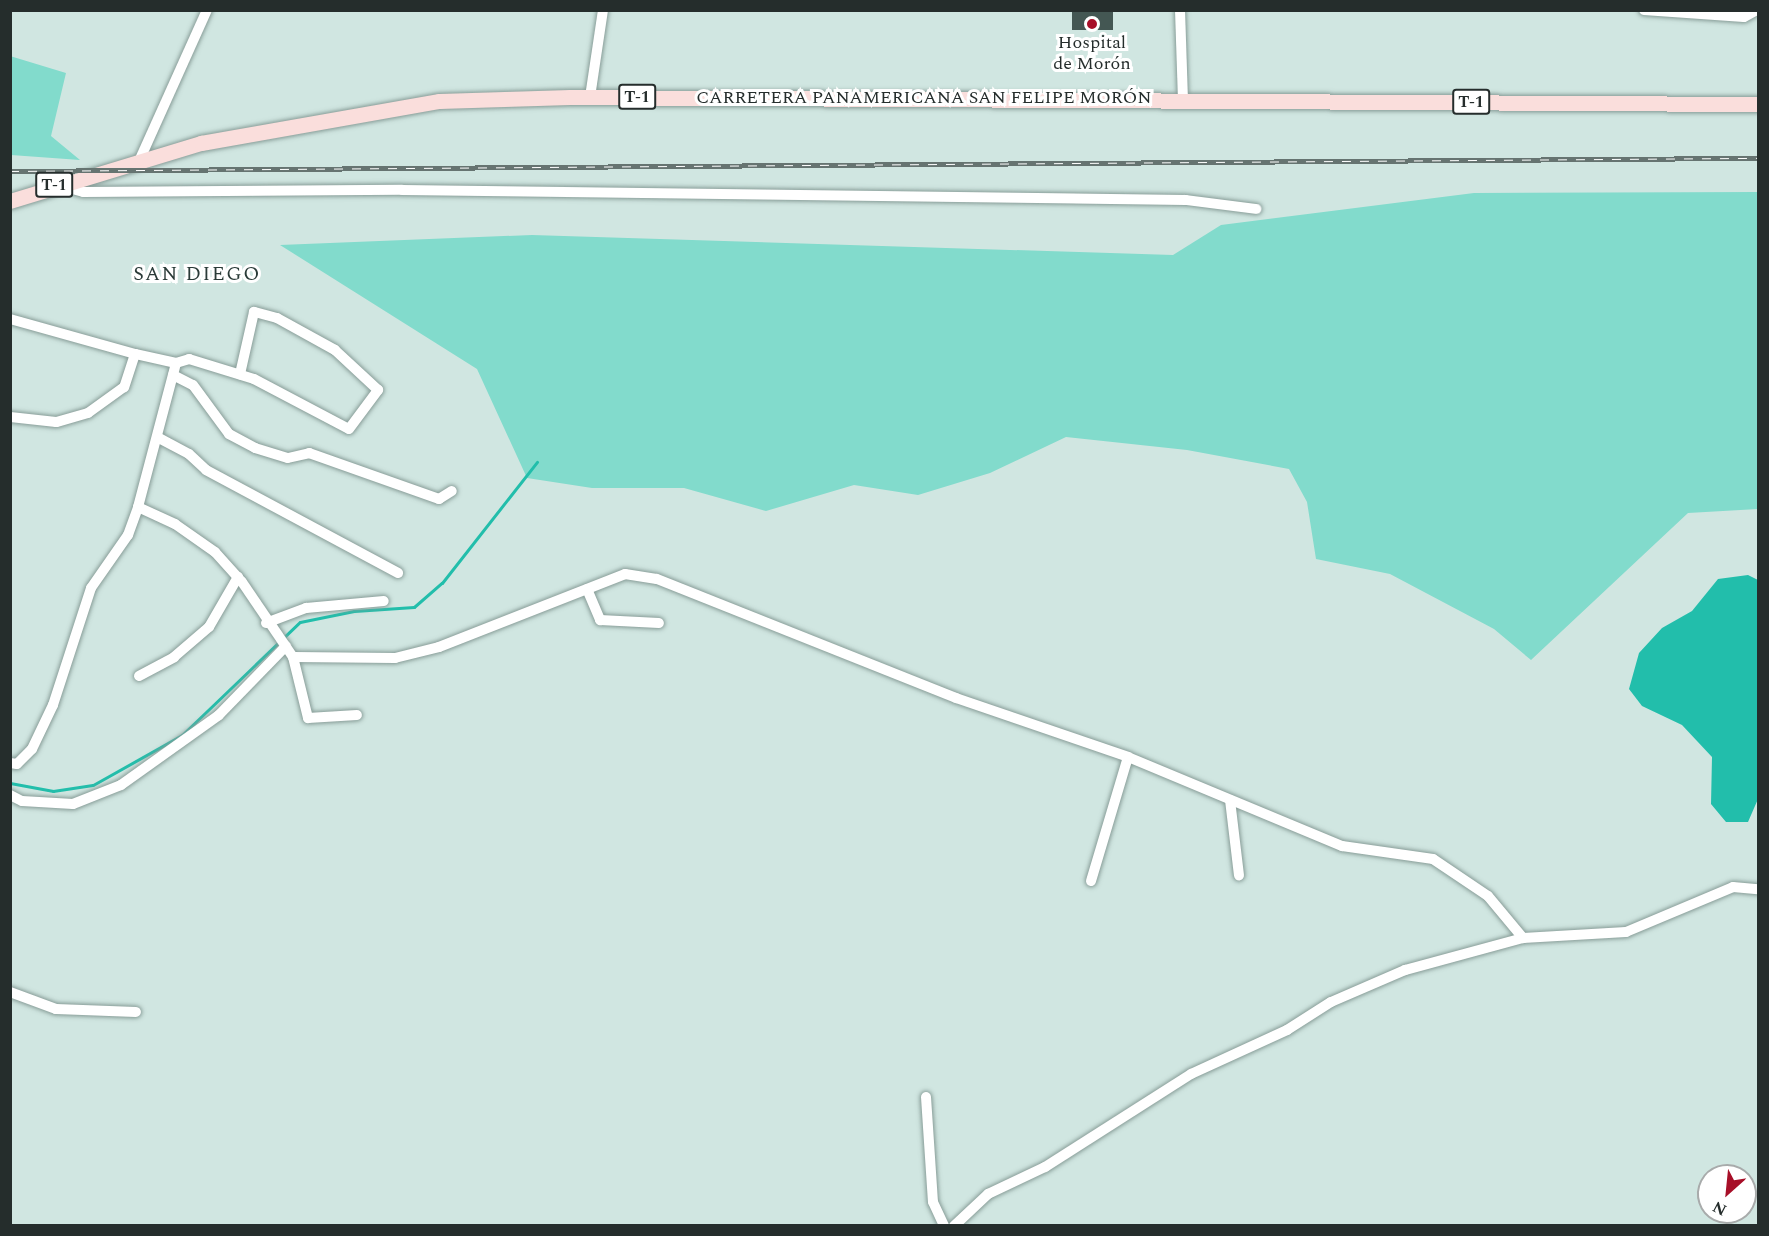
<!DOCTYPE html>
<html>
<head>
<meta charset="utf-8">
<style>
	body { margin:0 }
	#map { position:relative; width:1769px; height:1236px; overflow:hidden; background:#d0e6e1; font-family:Spectral,serif }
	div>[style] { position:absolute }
	.green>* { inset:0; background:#82dbcc }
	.water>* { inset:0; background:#22beab }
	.stream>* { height:3px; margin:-1.5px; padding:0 1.5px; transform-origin:1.5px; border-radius:1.5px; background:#22beab }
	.building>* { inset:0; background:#445753; transform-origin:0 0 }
	.roads { filter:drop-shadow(0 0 2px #889d98) drop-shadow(0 0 2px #889d98) }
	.minor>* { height:10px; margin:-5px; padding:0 5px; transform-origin:5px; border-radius:5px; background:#fff }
	.primary>* { height:15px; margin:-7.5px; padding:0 7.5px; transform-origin:7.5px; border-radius:7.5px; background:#fadedc }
	.rail>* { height:5px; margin-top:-2.5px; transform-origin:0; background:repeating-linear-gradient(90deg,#fff 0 9px,#667471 0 18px); box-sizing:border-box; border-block:2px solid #667471 }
	.dots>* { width:16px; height:16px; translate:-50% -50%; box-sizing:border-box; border:3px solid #fff; border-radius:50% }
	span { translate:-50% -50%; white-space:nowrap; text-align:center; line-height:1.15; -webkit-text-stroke:6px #fff; paint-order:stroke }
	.shield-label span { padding:2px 4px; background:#fff; border:2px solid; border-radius:4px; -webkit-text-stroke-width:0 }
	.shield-label { font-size:16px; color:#252d2c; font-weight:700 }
	.poi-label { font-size:18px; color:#252d2c }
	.street-label { font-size:18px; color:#252d2c }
	.neighbourhood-label { font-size:20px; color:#2a3b38; letter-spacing:1.5px }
	.frame { position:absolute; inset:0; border:12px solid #252d2c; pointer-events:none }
	.north { position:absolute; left:1697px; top:1164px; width:60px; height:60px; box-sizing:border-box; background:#fff; border:2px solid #a8abab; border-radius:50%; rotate:207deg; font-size:16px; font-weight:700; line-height:24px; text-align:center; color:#252d2c }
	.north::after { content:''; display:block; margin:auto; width:21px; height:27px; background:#a70f28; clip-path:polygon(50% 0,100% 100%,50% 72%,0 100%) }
</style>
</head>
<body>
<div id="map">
	<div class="green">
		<i style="clip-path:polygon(10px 56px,66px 73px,51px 136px,80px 160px,11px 155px)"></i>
		<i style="clip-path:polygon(1758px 192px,1758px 509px,1688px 513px,1531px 660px,1494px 629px,1390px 574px,1316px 559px,1307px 502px,1289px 469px,1187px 450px,1066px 437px,990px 473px,918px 495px,854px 485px,766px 511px,684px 488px,592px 488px,527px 478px,477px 369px,280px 245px,532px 235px,1173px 255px,1221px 225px,1474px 193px)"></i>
	</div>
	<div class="water">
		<i style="clip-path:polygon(1748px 575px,1758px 580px,1758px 799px,1748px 822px,1726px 822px,1711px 804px,1712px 757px,1682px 725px,1642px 706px,1629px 689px,1639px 653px,1662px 628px,1692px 611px,1718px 579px)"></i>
	</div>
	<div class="stream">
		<i style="left:10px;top:783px;width:44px;rotate:10.5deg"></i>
		<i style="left:53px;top:791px;width:40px;rotate:-8.5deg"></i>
		<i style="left:93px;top:785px;width:102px;rotate:-29.3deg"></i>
		<i style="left:182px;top:735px;width:163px;rotate:-43.8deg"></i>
		<i style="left:300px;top:622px;width:55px;rotate:-11.5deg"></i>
		<i style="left:354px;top:611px;width:60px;rotate:-3.8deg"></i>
		<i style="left:414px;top:607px;width:37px;rotate:-41deg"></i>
		<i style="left:442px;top:583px;width:154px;rotate:-51.9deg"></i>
	</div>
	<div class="building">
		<i style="left:1072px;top:10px;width:41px;height:20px"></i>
	</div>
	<div class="roads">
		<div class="minor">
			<i style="left:1180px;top:10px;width:90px;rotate:88.1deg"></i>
			<i style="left:1644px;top:10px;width:100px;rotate:4deg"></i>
			<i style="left:1744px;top:17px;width:15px;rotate:-28deg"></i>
			<i style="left:590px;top:97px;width:88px;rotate:-81.5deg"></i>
			<i style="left:140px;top:159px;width:163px;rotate:-65.8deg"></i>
			<i style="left:61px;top:186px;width:23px;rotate:15deg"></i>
			<i style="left:83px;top:192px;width:319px;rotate:-0.4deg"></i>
			<i style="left:402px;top:190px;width:784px;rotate:0.73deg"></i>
			<i style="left:1186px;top:200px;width:71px;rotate:7.3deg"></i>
			<i style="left:10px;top:319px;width:130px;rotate:15.6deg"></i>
			<i style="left:135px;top:354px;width:35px;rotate:108deg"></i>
			<i style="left:124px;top:387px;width:44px;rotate:144.2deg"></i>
			<i style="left:88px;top:413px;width:33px;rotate:164deg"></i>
			<i style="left:56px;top:422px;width:46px;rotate:-173.8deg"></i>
			<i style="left:176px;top:363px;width:14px;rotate:-17deg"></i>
			<i style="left:189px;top:359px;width:68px;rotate:17.1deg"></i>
			<i style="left:254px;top:379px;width:107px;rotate:27.8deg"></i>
			<i style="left:349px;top:429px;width:49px;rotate:-53.4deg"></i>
			<i style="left:378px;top:390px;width:59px;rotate:-137.1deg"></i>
			<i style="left:335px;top:350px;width:66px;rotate:-151.1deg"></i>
			<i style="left:277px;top:318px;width:24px;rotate:-165deg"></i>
			<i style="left:254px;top:312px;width:64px;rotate:102.7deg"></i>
			<i style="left:173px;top:375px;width:22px;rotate:27deg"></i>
			<i style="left:193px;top:385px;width:61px;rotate:53.7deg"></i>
			<i style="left:229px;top:434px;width:30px;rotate:28deg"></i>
			<i style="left:255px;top:448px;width:34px;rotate:17deg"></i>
			<i style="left:288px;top:458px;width:22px;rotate:-13deg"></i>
			<i style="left:309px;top:453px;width:138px;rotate:19.5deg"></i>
			<i style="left:439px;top:499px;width:15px;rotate:-32deg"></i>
			<i style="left:157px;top:437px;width:36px;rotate:28deg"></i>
			<i style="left:189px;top:454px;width:23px;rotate:43deg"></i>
			<i style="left:206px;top:470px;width:218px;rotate:28.2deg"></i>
			<i style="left:138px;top:507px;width:41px;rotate:24.7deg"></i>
			<i style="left:175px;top:524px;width:49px;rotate:35deg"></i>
			<i style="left:215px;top:552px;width:40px;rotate:48deg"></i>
			<i style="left:242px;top:582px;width:91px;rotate:55.8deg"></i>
			<i style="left:293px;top:657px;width:63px;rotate:76.2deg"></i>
			<i style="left:308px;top:718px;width:49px;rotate:-3.5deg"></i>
			<i style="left:587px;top:589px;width:34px;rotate:67deg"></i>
			<i style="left:600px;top:620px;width:59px;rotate:2.9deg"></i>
			<i style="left:266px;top:623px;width:43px;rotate:-20.6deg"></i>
			<i style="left:306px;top:608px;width:78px;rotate:-5.1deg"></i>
			<i style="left:293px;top:657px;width:102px;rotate:0.6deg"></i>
			<i style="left:395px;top:658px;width:45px;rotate:-14deg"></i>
			<i style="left:439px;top:647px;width:200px;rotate:-21.4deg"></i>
			<i style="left:625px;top:574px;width:32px;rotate:9deg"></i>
			<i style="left:657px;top:579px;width:322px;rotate:21.7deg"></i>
			<i style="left:956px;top:698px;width:182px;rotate:18.9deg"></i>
			<i style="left:1128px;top:757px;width:232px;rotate:22.6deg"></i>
			<i style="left:1342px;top:846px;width:92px;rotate:8.1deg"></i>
			<i style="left:1433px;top:859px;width:66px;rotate:33.9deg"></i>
			<i style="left:1488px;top:896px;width:55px;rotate:50.2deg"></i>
			<i style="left:1523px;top:938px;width:103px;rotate:-3.3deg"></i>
			<i style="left:1626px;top:932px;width:116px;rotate:-22.8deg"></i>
			<i style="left:1733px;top:887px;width:25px;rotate:5deg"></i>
			<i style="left:139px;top:676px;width:40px;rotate:-28deg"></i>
			<i style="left:174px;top:657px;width:46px;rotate:-40.6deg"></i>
			<i style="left:209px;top:627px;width:58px;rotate:-59.9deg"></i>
			<i style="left:10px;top:763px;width:7px;rotate:8deg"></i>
			<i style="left:17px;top:764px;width:21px;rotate:-45deg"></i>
			<i style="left:32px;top:749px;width:49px;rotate:-64.5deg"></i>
			<i style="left:53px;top:705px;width:123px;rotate:-72deg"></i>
			<i style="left:91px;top:588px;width:65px;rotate:-55.1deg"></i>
			<i style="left:128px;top:535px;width:30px;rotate:-70deg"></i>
			<i style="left:138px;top:507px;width:149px;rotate:-75.2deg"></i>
			<i style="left:176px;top:363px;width:42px;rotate:-167.6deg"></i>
			<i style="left:10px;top:795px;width:13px;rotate:27deg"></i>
			<i style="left:22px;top:801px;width:51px;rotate:3.4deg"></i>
			<i style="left:73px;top:804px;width:52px;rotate:-21.6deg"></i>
			<i style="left:121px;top:785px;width:120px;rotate:-35.5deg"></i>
			<i style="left:219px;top:715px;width:96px;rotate:-45.8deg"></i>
			<i style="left:1230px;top:800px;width:76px;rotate:83.2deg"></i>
			<i style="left:1091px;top:881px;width:129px;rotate:-73.4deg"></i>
			<i style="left:10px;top:992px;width:49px;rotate:20.3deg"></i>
			<i style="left:56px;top:1009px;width:80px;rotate:2.1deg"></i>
			<i style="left:926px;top:1097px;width:105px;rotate:86.2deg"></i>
			<i style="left:933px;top:1202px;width:26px;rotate:65deg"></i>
			<i style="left:954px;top:1226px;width:47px;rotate:-43.3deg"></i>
			<i style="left:988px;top:1194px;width:63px;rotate:-25.3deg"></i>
			<i style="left:1045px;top:1167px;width:173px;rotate:-32.5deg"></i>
			<i style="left:1191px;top:1074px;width:106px;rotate:-24.6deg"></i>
			<i style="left:1287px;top:1030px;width:52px;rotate:-32.5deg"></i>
			<i style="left:1331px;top:1002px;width:81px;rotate:-23.4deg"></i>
			<i style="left:1405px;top:970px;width:122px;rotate:-15.2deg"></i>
		</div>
		<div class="primary">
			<i style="left:10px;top:201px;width:200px;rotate:-16.9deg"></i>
			<i style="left:201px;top:143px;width:242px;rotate:-10deg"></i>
			<i style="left:439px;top:101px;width:131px;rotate:-1.7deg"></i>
			<i style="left:570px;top:97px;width:1188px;rotate:0.34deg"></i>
		</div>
	</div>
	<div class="rail">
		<i style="left:10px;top:171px;width:1748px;rotate:-0.43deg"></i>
	</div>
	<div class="dots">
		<i style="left:1092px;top:24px;background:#a70f28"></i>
	</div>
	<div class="shield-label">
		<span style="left:637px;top:97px">T-1</span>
		<span style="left:1471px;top:102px">T-1</span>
		<span style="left:54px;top:185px">T-1</span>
	</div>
	<div class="poi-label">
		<span style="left:1092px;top:54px">Hospital<br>de Morón</span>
	</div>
	<div class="street-label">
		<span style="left:924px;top:98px">CARRETERA PANAMERICANA SAN FELIPE MORÓN</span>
	</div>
	<div class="neighbourhood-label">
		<span style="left:197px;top:274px">SAN DIEGO</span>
	</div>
	<div class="frame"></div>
	<div class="north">N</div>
</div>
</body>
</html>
